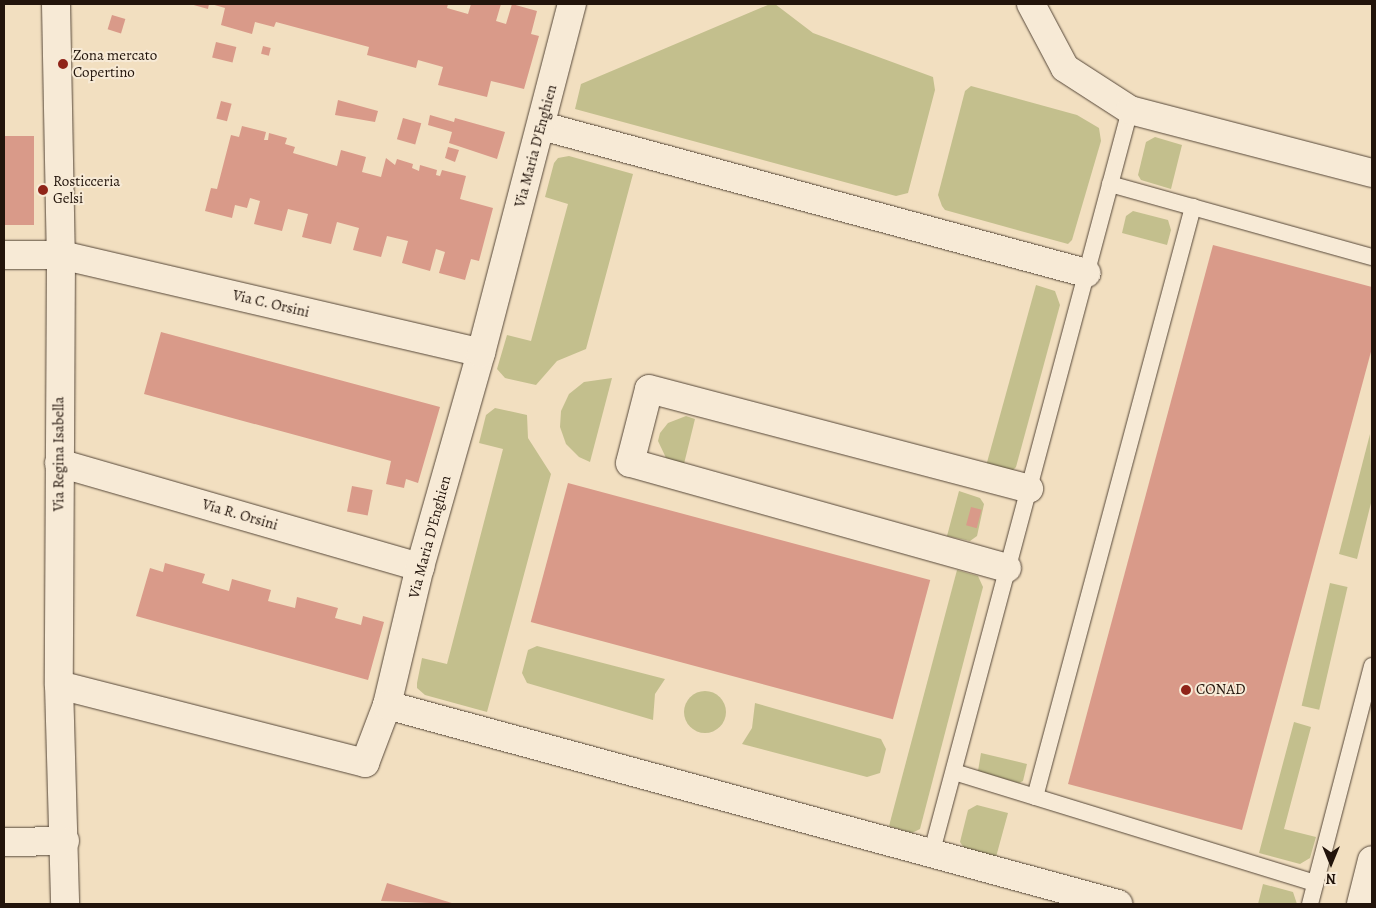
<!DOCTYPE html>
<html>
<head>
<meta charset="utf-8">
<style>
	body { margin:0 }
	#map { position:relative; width:1376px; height:908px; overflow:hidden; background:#f2dfc0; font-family:Alegreya,serif }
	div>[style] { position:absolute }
	.green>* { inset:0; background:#c3bf8d; transform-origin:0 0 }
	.round { border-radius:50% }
	.building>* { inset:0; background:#d99a89; transform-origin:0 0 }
	.roads { filter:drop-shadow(0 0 1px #564738) drop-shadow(0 0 1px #564738) }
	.lane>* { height:16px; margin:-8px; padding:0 8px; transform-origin:8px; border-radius:8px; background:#f7ead6 }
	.street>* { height:28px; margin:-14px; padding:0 14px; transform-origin:14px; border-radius:14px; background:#f7ead6 }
	.dots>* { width:14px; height:14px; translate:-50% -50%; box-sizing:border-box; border:2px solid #f7ead6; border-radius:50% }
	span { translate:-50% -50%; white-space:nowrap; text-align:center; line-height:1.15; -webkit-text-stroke:4px #f7ead6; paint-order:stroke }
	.poi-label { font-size:15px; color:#22140b }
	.left { translate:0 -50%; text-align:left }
	.street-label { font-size:15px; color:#22140b }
	.frame { position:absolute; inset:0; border:5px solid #22140b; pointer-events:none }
	.north { position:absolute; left:1306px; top:838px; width:50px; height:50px; -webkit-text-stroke:4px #f7ead6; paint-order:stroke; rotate:180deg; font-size:14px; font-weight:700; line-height:20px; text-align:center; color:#22140b }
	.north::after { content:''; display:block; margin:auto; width:18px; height:22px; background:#22140b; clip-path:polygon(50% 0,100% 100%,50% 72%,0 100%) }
</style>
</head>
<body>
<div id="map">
	<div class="green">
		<i style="clip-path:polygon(770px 4px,775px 4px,813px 33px,933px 77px,935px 90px,908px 193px,896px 196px,575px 109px,581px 84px)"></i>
		<i style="clip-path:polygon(971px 86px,1077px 115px,1099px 128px,1101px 141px,1072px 240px,1068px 244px,945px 210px,942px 206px,938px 195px,965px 91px)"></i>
		<i style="clip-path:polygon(1155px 137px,1182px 145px,1171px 189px,1141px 180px,1138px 175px,1146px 142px)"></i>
		<i style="clip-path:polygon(569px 156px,633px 174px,586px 349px,557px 361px,536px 385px,505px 378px,497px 369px,507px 335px,531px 341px,568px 204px,545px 197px,554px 163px,558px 158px)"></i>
		<i style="clip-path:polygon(1133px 211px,1168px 220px,1171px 230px,1167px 245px,1122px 233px,1126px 216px)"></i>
		<i style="clip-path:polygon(1036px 285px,1055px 291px,1060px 305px,1016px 467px,1012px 471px,986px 466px)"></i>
		<i style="clip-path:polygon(612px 378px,590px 462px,579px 457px,566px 444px,560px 427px,561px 411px,569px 394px,584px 382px)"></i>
		<i style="clip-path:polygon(495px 408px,527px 415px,528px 438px,551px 474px,487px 712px,425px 695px,417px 688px,417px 683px,422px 658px,447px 664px,503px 449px,479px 443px,486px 415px)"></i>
		<i style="clip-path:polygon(686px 416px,695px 419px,683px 468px,667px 460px,658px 441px,660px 433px,668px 423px)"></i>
		<i style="clip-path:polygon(1370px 434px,1372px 499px,1357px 559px,1339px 554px)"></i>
		<i style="clip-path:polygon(959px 491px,980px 498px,984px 504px,977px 536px,970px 541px,947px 536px)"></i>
		<i style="clip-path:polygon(957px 570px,978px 576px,983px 587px,920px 829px,912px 833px,889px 826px)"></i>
		<i style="left:1330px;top:583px;width:18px;height:126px;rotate:13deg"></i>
		<i style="clip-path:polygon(537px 646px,665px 679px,655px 694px,653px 720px,527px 683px,522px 673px,528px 650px)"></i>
		<i class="round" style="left:684px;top:691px;width:42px;height:42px"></i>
		<i style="clip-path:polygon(755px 703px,881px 739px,886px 749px,880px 773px,867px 777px,742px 744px,752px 728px)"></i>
		<i style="clip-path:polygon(1294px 722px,1311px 727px,1284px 829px,1316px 837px,1310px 858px,1300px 864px,1259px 853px)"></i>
		<i style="clip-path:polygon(981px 753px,1027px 764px,1023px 781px,1019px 783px,978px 771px)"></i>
		<i style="clip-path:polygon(977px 805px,1008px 813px,996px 857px,964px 848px,960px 842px,968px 810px)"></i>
		<i style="clip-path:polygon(1263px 884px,1293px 892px,1297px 904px,1258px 904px)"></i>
	</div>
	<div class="building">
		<i style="clip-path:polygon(190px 4px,209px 4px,208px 9px)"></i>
		<i style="clip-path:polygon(211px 4px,448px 4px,447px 8px,468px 14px,471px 4px,501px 4px,496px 21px,506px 24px,512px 4px,537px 11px,531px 34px,539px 36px,524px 89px,491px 81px,487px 97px,438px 85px,443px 67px,418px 60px,416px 68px,367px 55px,369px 47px,276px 22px,274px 27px,255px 22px,252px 34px,221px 25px,225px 8px)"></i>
		<i style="left:112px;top:15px;width:14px;height:15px;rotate:17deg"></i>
		<i style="left:216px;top:42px;width:21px;height:16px;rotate:14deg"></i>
		<i style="left:263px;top:46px;width:8px;height:8px;rotate:14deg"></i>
		<i style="clip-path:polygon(338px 100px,378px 111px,375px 122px,335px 115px)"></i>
		<i style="left:221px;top:101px;width:11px;height:18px;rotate:15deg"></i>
		<i style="clip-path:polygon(430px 115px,454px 122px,455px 118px,505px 132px,497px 159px,449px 143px,452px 132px,428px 125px)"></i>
		<i style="left:403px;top:118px;width:19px;height:22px;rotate:16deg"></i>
		<i style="clip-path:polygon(242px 126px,266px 132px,264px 140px,268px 140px,269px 133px,287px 138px,285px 144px,295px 147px,293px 153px,337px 166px,341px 150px,366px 157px,362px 172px,381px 177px,386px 158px,395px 165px,397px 159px,413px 164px,412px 168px,419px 171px,420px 165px,437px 170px,436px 175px,440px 176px,442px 170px,466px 176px,460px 199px,493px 208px,479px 261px,471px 259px,465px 280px,439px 273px,445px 252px,436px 249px,430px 271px,402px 263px,408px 241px,387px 236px,381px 257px,353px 250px,359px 228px,337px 222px,331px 244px,302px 237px,308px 214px,288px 209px,282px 231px,254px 224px,260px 201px,250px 198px,247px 208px,235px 205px,232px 218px,205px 211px,211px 188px,217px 189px,231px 135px,239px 137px)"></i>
		<i style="left:4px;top:136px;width:30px;height:89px"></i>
		<i style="clip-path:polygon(448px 147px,459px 150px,455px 162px,445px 158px)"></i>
		<i style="clip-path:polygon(1213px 245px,1372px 287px,1372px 348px,1242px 830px,1068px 784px)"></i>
		<i style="clip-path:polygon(161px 332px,440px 407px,418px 483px,406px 479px,404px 488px,386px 484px,391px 461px,144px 394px)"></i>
		<i style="left:568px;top:483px;width:375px;height:144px;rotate:15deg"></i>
		<i style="left:352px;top:486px;width:21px;height:26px;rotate:11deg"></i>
		<i style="left:971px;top:507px;width:11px;height:19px;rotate:15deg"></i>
		<i style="clip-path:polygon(165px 563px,205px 574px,202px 583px,229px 591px,232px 579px,271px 590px,268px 601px,295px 608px,297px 597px,338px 608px,335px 618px,361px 625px,363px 616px,384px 622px,368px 680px,136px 616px,150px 568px,163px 572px)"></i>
		<i style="clip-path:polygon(387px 883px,455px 904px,381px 901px)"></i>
	</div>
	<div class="roads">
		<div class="lane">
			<i style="left:1110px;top:184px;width:272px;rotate:15.6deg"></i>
			<i style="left:954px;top:772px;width:378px;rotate:17.1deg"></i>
			<i style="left:1035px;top:797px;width:611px;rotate:-75.01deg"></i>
			<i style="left:932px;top:851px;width:767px;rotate:-75.04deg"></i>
			<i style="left:1310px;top:904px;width:246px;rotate:-75.4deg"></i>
		</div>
		<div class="street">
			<i style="left:56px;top:4px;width:251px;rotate:88.9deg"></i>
			<i style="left:61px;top:255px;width:430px;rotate:90.3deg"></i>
			<i style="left:59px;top:685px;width:219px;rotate:88.4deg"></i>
			<i style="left:1031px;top:4px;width:72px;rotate:62deg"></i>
			<i style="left:1065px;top:68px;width:77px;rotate:32.9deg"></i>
			<i style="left:1130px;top:110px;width:250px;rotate:14.6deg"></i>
			<i style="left:542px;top:126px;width:564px;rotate:15.12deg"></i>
			<i style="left:4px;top:255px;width:57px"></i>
			<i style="left:61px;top:255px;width:431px;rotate:13.1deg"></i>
			<i style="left:59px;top:463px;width:376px;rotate:16.1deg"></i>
			<i style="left:1007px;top:568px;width:391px;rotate:-164.4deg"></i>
			<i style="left:630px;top:463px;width:76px;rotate:-75.6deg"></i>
			<i style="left:649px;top:389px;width:393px;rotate:14.7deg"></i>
			<i style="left:59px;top:685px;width:316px;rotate:14.3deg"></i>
			<i style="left:365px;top:763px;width:62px;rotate:-69.2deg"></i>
			<i style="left:387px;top:705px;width:142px;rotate:-76.6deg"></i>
			<i style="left:420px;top:567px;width:223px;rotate:-74.1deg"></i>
			<i style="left:481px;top:353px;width:361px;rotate:-75.4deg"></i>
			<i style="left:387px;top:705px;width:758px;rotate:15.23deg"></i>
			<i style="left:4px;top:842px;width:61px;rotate:-0.9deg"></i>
			<i style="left:1361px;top:904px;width:45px;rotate:-76deg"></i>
		</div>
	</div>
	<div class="dots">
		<i style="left:63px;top:64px;background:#8f2418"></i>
		<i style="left:43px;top:190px;background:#8f2418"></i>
		<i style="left:1186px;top:690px;background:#8f2418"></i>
	</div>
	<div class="poi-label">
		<span class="left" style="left:73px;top:64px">Zona mercato<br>Copertino</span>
		<span class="left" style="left:53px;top:190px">Rosticceria<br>Gelsi</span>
		<span class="left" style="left:1196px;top:690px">CONAD</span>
	</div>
	<div class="street-label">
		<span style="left:536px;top:146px;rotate:-75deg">Via Maria D'Enghien</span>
		<span style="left:271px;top:304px;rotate:13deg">Via C. Orsini</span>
		<span style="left:59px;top:454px;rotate:-90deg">Via Regina Isabella</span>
		<span style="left:240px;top:515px;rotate:16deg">Via R. Orsini</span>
		<span style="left:430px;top:537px;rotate:-75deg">Via Maria D'Enghien</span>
	</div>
	<div class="frame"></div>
	<div class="north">N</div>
</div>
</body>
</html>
